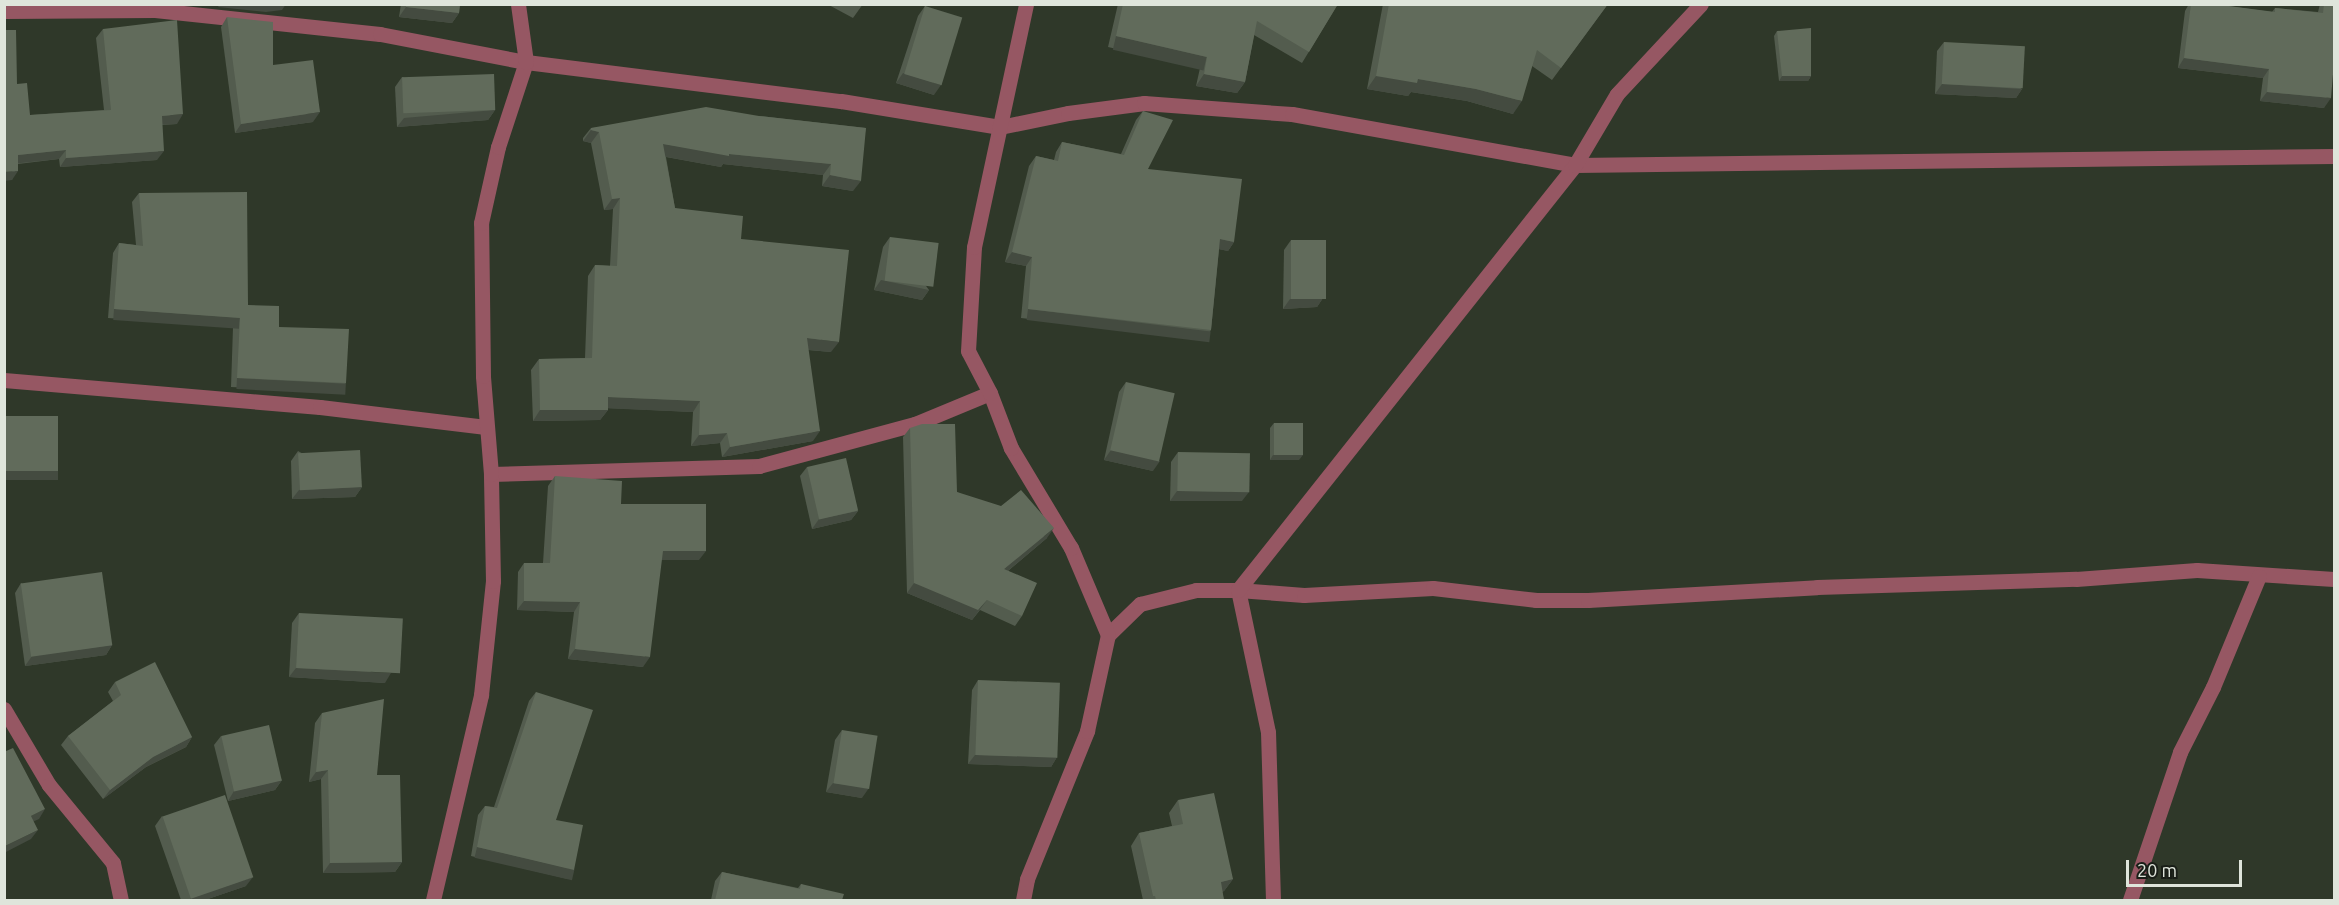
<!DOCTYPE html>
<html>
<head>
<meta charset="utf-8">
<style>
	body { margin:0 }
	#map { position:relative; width:2339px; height:905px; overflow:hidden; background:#2f3829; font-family:Ubuntu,sans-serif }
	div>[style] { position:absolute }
	.minor>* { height:15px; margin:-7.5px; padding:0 7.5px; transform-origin:7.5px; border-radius:7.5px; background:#965763 }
	.wall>* { inset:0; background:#535c4e }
	.shaded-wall>* { inset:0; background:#444b40; transform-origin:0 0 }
	.building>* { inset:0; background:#616b5b; transform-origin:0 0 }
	span { translate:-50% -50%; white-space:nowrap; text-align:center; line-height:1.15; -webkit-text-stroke:4.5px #191e17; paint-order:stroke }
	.frame { position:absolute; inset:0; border:6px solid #dfe5db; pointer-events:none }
	.scale { position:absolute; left:2126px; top:860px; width:116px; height:27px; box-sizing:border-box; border:3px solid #dfe5db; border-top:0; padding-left:8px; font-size:18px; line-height:21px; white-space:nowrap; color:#dfe5db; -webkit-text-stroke:4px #191e17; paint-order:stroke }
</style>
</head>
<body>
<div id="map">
	<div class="minor">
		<i style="left:4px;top:11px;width:151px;rotate:-0.4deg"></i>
		<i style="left:155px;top:10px;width:226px;rotate:6.1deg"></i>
		<i style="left:380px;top:34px;width:149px;rotate:10.9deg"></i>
		<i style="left:526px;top:62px;width:317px;rotate:7.1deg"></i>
		<i style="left:841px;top:101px;width:161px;rotate:9.3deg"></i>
		<i style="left:1000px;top:127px;width:69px;rotate:-11.6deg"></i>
		<i style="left:1068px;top:113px;width:77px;rotate:-7.5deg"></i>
		<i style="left:1144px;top:103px;width:148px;rotate:4.3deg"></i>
		<i style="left:1292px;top:114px;width:288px;rotate:10.2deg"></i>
		<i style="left:1575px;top:165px;width:759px;rotate:-0.68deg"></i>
		<i style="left:4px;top:380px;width:317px;rotate:4.9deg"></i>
		<i style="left:320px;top:407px;width:167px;rotate:6.9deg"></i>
		<i style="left:491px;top:474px;width:268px;rotate:-1.7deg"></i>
		<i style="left:759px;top:466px;width:162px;rotate:-15.1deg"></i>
		<i style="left:915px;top:424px;width:81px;rotate:-22.5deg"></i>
		<i style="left:1108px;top:635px;width:45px;rotate:-44.1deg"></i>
		<i style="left:1140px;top:604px;width:58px;rotate:-14deg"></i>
		<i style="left:1196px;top:590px;width:42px"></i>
		<i style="left:1238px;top:590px;width:66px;rotate:4.3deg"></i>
		<i style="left:1304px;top:595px;width:129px;rotate:-3.1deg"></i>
		<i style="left:1433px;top:588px;width:104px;rotate:6.6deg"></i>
		<i style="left:1536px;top:600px;width:52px"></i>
		<i style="left:1588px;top:600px;width:229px;rotate:-3.2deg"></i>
		<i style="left:1817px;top:587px;width:259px;rotate:-1.8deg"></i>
		<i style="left:2076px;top:579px;width:121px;rotate:-4.3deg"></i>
		<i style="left:2197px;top:570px;width:137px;rotate:3.8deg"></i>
		<i style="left:4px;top:709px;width:88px;rotate:59.4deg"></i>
		<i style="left:49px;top:785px;width:101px;rotate:50.6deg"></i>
		<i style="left:113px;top:863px;width:38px;rotate:78deg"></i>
		<i style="left:433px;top:900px;width:211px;rotate:-76.8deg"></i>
		<i style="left:481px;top:695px;width:115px;rotate:-84deg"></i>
		<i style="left:493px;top:581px;width:107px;rotate:-91.1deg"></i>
		<i style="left:491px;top:474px;width:98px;rotate:-94.7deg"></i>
		<i style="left:483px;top:376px;width:153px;rotate:-90.7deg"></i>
		<i style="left:481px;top:223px;width:78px;rotate:-77.4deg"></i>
		<i style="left:498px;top:147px;width:89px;rotate:-71.8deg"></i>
		<i style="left:526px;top:62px;width:59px;rotate:-97.9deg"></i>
		<i style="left:1023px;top:900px;width:21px;rotate:-79deg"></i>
		<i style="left:1027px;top:879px;width:160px;rotate:-67.9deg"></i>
		<i style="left:1087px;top:731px;width:98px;rotate:-77.7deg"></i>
		<i style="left:1108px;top:635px;width:95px;rotate:-113deg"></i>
		<i style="left:1071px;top:548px;width:117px;rotate:-121deg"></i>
		<i style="left:1011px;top:448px;width:59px;rotate:-110.9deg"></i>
		<i style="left:990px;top:393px;width:47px;rotate:-117.6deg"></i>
		<i style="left:968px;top:351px;width:104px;rotate:-86.7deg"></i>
		<i style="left:974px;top:247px;width:249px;rotate:-77.9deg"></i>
		<i style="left:1273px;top:900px;width:168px;rotate:-91.7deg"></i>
		<i style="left:1268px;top:732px;width:145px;rotate:-101.9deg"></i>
		<i style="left:1238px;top:590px;width:542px;rotate:-51.59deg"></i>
		<i style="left:1575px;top:165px;width:82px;rotate:-59.4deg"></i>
		<i style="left:1617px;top:94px;width:123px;rotate:-47deg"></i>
		<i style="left:2130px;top:900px;width:156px;rotate:-71.3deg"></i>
		<i style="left:2180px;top:752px;width:73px;rotate:-63.1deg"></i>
		<i style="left:2213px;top:687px;width:120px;rotate:-67.5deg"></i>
	</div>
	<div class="wall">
		<i style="clip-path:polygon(401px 4px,460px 4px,459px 13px,452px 23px,399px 17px)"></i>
		<i style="clip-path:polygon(827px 4px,863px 4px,853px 18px)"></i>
		<i style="clip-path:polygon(1118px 4px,1338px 4px,1302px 63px,1254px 35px,1245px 82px,1237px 93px,1196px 86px,1200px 68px,1108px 47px)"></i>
		<i style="clip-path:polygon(1383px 4px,1608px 4px,1552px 80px,1532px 66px,1513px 114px,1467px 101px,1411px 92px,1408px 96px,1367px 89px)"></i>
		<i style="clip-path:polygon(2189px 4px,2213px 4px,2272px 12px,2275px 8px,2318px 12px,2320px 4px,2334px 4px,2334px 71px,2333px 71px,2324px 108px,2260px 101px,2263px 78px,2178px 68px,2185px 11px)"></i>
		<i style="clip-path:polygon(925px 6px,934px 95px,896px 83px,918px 16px)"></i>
		<i style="clip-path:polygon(227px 17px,273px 65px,313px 122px,235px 133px,221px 27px)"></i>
		<i style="clip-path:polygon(103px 29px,177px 124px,162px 125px,157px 160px,60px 167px,59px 159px,18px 164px,12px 180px,17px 84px,30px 115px,104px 110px,96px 38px)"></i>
		<i style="clip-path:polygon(1777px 31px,1811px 76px,1808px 81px,1779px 81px,1774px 36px)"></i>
		<i style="clip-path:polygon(1944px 42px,2022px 89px,2016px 98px,1935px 94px,1937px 51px)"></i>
		<i style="clip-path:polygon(402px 77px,495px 110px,488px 120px,397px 127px,395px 87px)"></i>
		<i style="clip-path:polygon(1143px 111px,1148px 169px,1234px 242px,1228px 251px,1219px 249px,1211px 330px,1205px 339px,1021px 318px,1026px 266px,1005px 262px,1029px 166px,1036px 156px,1054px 160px,1056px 152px,1062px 142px,1121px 154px,1136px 120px)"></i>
		<i style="clip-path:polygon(759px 116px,866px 128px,853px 191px,822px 186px,823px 175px,723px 164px,721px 167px,666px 157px,675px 208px,741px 239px,831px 352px,808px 350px,813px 441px,722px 457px,720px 443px,691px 446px,693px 412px,608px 408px,608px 410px,600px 420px,533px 421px,531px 370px,539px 359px,585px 358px,588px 276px,595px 265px,610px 266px,613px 209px,604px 210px,591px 143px,583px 141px,583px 138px,591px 128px)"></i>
		<i style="clip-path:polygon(139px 193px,248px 305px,279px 327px,346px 383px,340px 392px,231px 387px,233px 327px,108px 318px,113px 253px,119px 243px,136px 245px,132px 202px)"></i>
		<i style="clip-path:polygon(890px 237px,929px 290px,922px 300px,874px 290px,883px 247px)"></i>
		<i style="clip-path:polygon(1291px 240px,1323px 298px,1317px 307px,1283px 309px,1284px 250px)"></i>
		<i style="clip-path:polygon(1126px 382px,1153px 471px,1104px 460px,1119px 392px)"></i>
		<i style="clip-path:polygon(1274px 423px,1299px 460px,1270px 460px,1270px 428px)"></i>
		<i style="clip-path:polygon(910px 428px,957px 492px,1047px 538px,1008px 571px,1022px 616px,1015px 626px,980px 610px,972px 620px,907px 593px,903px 437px)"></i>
		<i style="clip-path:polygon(298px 451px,362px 487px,355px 497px,292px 499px,291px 461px)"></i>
		<i style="clip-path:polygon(1178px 452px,1242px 501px,1170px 501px,1171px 462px)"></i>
		<i style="clip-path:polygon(807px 467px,858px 511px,851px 520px,812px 529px,800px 476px)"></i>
		<i style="clip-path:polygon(555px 476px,621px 504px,699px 560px,661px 560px,643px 667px,568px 659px,574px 612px,517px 610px,518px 572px,524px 563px,543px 563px,548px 486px)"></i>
		<i style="clip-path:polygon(21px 583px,112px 645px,106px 655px,25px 666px,15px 593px)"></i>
		<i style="clip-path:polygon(299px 613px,385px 683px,289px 677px,292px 623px)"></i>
		<i style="clip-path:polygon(978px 680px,1057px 757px,1051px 767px,968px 764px,972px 690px)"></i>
		<i style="clip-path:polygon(115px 682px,192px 737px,186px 747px,146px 767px,103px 799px,61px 745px,68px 736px,113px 701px,108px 692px)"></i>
		<i style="clip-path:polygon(536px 692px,556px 820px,568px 879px,471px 856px,478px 815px,485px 806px,494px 807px,529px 701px)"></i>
		<i style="clip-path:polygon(322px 713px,377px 775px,402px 862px,395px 872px,323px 873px,321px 779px,309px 782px,315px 723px)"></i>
		<i style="clip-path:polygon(842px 730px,862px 798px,826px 792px,835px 740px)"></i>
		<i style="clip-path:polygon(221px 736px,282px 780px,275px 790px,228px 801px,214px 745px)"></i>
		<i style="clip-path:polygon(1178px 800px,1233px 879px,1224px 891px,1222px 892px,1224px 900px,1143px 900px,1131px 846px,1139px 833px,1172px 826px,1169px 813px)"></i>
		<i style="clip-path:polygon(162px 816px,246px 886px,205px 900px,181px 900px,155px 826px)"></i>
		<i style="clip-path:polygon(722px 872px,798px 888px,801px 884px,842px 900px,711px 900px,715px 881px)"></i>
	</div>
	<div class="shaded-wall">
		<i style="clip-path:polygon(220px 4px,286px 4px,282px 10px,266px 12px,218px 7px)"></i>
		<i style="clip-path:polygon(406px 7px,459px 13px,452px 23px,399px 17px)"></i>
		<i style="left:1116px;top:36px;width:93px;height:14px;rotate:13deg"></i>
		<i style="clip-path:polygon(2184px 58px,2269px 69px,2263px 78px,2178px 68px)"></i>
		<i style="clip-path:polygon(903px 73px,941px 85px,934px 95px,896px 83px)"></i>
		<i style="clip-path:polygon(1204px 74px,1245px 82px,1237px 93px,1196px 86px)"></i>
		<i style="clip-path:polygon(1376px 76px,1418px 79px,1476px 89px,1522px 101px,1513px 114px,1467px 101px,1411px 92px,1408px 96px,1367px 89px)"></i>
		<i style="clip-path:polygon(1782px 76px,1811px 76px,1808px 81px,1779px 81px)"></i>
		<i style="clip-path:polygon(1942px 84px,2022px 89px,2016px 98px,1935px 94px)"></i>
		<i style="clip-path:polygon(2267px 92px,2331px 98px,2324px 108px,2260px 101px)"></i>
		<i style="clip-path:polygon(495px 110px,488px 120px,397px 127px,404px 118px)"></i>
		<i style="clip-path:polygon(320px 112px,313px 122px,235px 133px,241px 124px)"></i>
		<i style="clip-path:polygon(183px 114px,177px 124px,155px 125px,162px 116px)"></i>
		<i style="clip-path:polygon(591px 130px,599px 132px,591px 143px,583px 141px)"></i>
		<i style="clip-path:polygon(663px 144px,729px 154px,831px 164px,823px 175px,723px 164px,721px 167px,656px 155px)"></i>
		<i style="clip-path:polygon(66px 150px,59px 159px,11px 164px,18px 155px)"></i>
		<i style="clip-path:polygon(164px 151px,157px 160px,60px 167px,66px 158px)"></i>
		<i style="clip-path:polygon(18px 171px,12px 180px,4px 181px,4px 172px)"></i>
		<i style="clip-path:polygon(830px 175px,861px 181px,853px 191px,822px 186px)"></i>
		<i style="clip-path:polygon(620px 198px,613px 209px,604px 210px,612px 199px)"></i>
		<i style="clip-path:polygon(1220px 239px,1234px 242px,1228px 251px,1213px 248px)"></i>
		<i style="clip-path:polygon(1012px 252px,1032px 257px,1026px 266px,1005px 262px)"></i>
		<i style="clip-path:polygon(881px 280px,929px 290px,922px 300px,874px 290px)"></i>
		<i style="clip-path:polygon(1323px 298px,1317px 307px,1283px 309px,1290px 299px)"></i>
		<i style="left:114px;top:309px;width:126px;height:11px;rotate:4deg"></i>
		<i style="left:1028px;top:309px;width:184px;height:11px;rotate:7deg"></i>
		<i style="clip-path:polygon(807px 338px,839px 342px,831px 352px,799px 349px)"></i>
		<i style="left:237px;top:378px;width:109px;height:11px;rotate:3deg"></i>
		<i style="clip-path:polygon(608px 397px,700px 401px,693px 412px,600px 408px)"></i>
		<i style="clip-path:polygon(540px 410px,608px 410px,600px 420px,533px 421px)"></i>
		<i style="clip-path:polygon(820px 431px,813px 441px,722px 457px,730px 447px)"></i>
		<i style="clip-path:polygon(727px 433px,720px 443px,691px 446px,699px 435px)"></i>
		<i style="clip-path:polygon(1111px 450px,1160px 461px,1153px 471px,1104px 460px)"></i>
		<i style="clip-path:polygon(1273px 455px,1303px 455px,1299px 460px,1270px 460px)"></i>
		<i style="left:4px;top:471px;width:54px;height:9px"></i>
		<i style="clip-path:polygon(362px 487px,355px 497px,292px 499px,299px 490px)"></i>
		<i style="clip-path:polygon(1177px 491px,1249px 492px,1242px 501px,1170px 501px)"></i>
		<i style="clip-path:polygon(858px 511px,851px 520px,812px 529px,819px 519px)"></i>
		<i style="clip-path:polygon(1054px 528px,1047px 538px,998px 579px,1004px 569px)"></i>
		<i style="clip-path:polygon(663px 551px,706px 551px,699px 560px,656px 560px)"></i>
		<i style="clip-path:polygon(914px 583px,987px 600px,972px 620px,907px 593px)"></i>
		<i style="clip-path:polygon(524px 601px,580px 602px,574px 612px,517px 610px)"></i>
		<i style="clip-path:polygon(112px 645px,106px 655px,25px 666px,32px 656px)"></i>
		<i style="clip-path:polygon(575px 649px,650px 657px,643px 667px,568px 659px)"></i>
		<i style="clip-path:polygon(296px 668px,391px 673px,385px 683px,289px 677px)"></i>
		<i style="clip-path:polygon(192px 737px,186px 747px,146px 767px,103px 799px,110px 790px,153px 757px)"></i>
		<i style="clip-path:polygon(975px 755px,1057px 757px,1051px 767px,968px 764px)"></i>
		<i style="clip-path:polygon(328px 770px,321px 779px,309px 782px,316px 772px)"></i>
		<i style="clip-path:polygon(282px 780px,275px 790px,228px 801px,234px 791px)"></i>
		<i style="clip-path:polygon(833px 783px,869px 788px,862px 798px,826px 792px)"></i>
		<i style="clip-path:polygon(45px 809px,39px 819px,24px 826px,31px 816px)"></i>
		<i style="clip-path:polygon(38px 830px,31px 839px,4px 853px,5px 846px)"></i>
		<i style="left:477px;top:847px;width:100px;height:11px;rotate:13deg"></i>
		<i style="clip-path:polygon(402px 862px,395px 872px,323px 873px,330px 863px)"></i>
		<i style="clip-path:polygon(253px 877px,246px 886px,205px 900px,189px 900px,191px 898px)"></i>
		<i style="clip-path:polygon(1233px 879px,1224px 891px,1212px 894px,1221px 882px)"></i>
	</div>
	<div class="building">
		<i style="clip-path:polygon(406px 4px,460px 4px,459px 13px,406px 7px)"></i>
		<i style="clip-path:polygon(1123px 4px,1338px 4px,1309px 52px,1257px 21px,1245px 82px,1204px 74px,1207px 57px,1116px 36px)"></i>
		<i style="clip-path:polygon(1389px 4px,1608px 4px,1561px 68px,1537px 50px,1522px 101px,1476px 89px,1418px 79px,1417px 83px,1376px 76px)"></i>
		<i style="clip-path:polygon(2191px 4px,2213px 4px,2275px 12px,2275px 8px,2323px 13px,2324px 4px,2334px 4px,2334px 62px,2331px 98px,2267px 92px,2269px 69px,2184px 58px)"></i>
		<i style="left:925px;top:6px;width:39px;height:71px;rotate:17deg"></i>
		<i style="clip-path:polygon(227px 17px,273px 22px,273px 65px,313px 60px,320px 112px,241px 124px)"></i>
		<i style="clip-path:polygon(177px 20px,183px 114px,162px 116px,164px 151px,66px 158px,66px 150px,18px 155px,18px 171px,4px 172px,4px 30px,16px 30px,17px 84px,27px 83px,30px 115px,111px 110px,103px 29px)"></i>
		<i style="clip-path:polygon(1811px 28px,1811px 76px,1782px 76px,1777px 31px)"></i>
		<i style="left:1944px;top:42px;width:81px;height:42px;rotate:3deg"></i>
		<i style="left:494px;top:74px;width:36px;height:92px;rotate:88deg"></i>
		<i style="clip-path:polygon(706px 107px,759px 116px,866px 128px,861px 181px,830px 175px,831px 164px,729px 154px,729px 156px,663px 144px,675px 208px,743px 216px,741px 239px,849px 250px,839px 342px,807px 338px,820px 431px,730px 447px,727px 433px,699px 435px,700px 401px,608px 397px,608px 410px,540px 410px,539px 359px,592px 358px,595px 265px,617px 266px,620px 198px,612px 199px,599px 132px,591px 130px,591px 128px)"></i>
		<i style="clip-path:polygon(1143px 111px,1173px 120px,1148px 169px,1242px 179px,1234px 242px,1220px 239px,1211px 330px,1028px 309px,1032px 257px,1012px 252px,1036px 156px,1058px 161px,1062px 142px,1124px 155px)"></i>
		<i style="clip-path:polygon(247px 192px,248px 305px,279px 306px,279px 327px,349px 329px,346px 383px,237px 378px,240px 318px,114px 309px,119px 243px,143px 246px,139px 193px)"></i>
		<i style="left:890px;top:237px;width:49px;height:44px;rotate:7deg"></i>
		<i style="left:1291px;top:240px;width:35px;height:59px"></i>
		<i style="left:1126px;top:382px;width:50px;height:70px;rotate:13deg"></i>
		<i style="left:4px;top:416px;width:54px;height:55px"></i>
		<i style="left:1274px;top:423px;width:29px;height:32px"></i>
		<i style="clip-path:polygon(922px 424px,955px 424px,957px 492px,1001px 506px,1021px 490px,1054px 528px,1004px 569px,1037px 583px,1022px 616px,987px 600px,978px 610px,914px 583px,910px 428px)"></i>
		<i style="left:360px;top:450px;width:37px;height:62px;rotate:87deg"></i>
		<i style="left:1178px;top:452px;width:72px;height:39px;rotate:1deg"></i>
		<i style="left:846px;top:458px;width:54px;height:40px;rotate:77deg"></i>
		<i style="clip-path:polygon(555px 476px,622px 481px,621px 504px,706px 504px,706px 551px,663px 551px,650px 657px,575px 649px,580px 602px,524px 601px,524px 563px,550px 563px)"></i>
		<i style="left:102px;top:572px;width:74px;height:82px;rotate:82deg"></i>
		<i style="left:299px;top:613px;width:104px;height:55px;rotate:3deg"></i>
		<i style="clip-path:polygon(155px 662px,192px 737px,153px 757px,110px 790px,68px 736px,121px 695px,115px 682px)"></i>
		<i style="left:978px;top:680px;width:82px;height:75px;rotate:2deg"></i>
		<i style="clip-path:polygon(536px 692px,593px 710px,556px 820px,583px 825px,574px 870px,477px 847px,485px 806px,497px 808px)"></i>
		<i style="clip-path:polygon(384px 699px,377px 775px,400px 775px,402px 862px,330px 863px,328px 770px,316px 772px,322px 713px)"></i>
		<i style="left:269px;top:725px;width:57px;height:49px;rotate:77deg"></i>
		<i style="left:842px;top:730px;width:36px;height:54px;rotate:9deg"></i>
		<i style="clip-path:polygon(13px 748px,45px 809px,31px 816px,38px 830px,5px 846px,4px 752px)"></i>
		<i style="clip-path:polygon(1214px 793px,1233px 879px,1221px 882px,1224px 900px,1156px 900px,1155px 896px,1153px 896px,1139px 833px,1183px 824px,1178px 800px)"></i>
		<i style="left:225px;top:795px;width:87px;height:66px;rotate:71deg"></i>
		<i style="clip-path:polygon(722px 872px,800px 889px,801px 884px,844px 894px,842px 900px,715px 900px)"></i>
	</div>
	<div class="frame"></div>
	<div class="scale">20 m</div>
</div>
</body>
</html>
